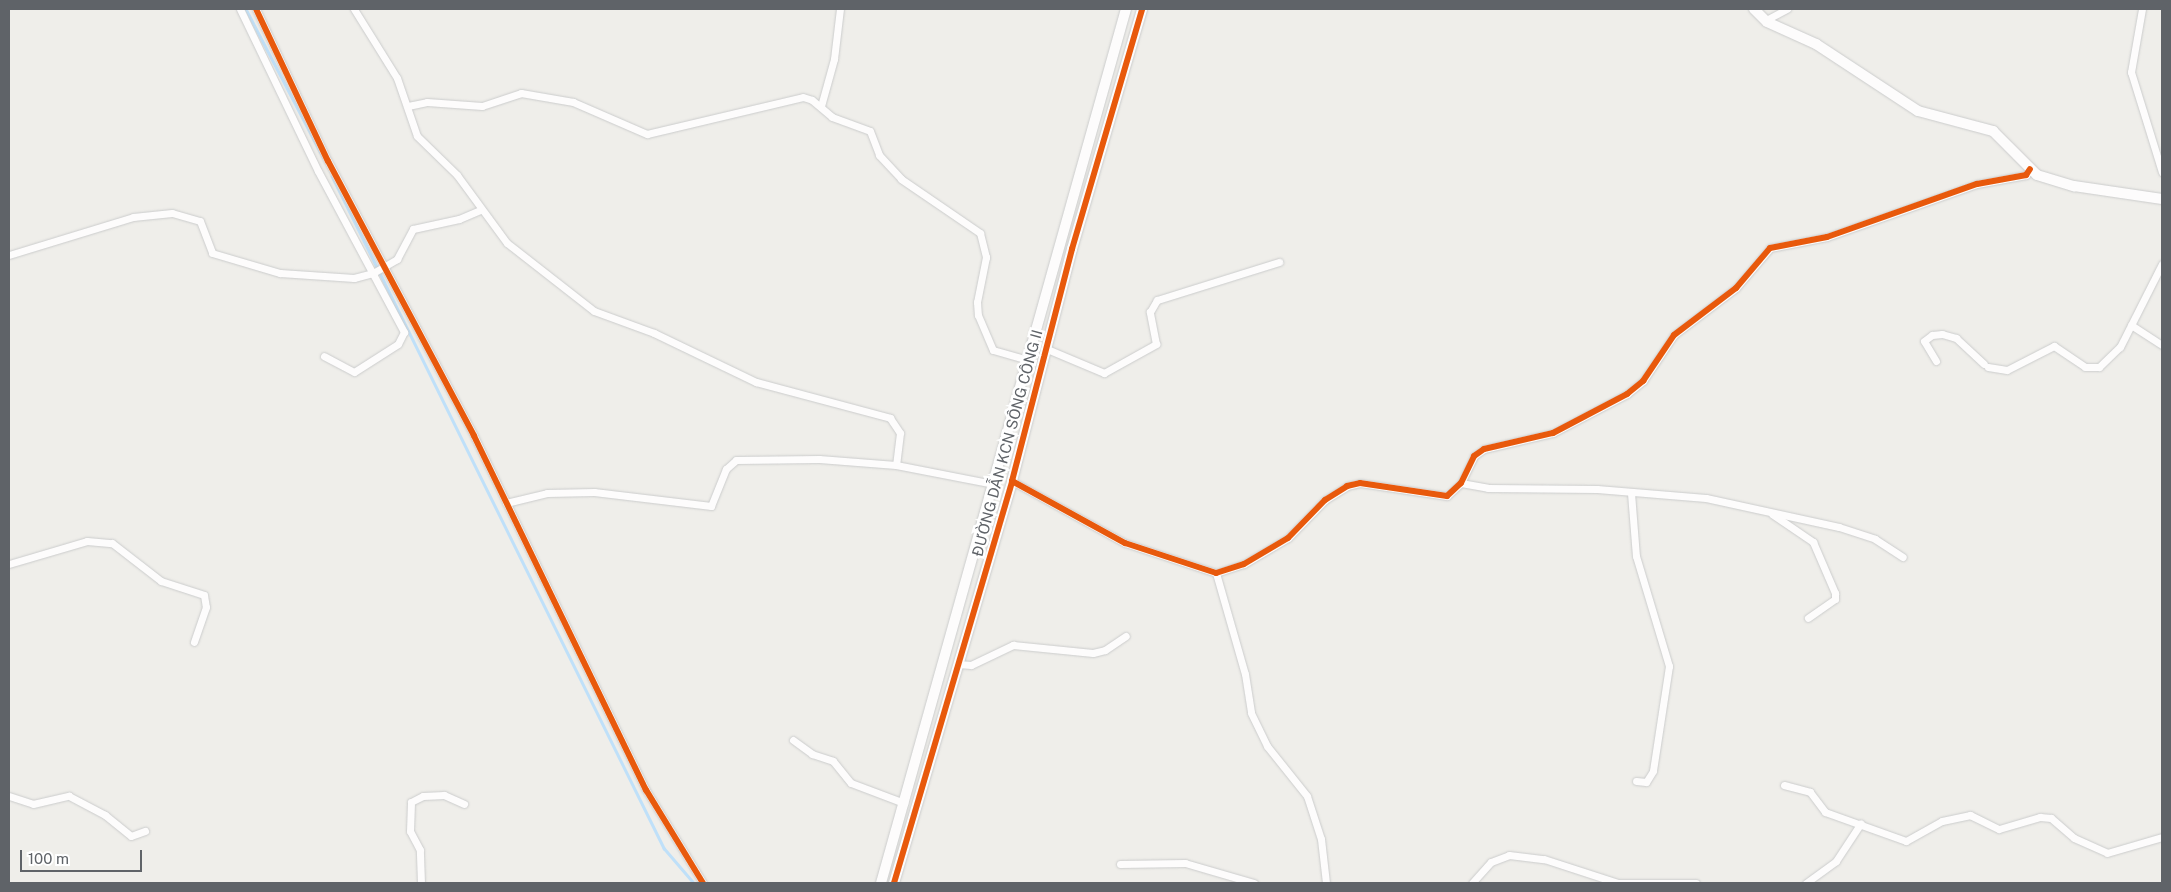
<!DOCTYPE html>
<html>
<head>
<meta charset="utf-8">
<style>
	body { margin:0 }
	#map { position:relative; width:2171px; height:892px; overflow:hidden; background:#efeeea; font-family:"Public Sans",sans-serif }
	div>[style] { position:absolute }
	.stream>* { height:2.5px; margin:-1.25px; padding:0 1.25px; transform-origin:1.25px; border-radius:1.25px; background:#bfe0f9 }
	.roads { filter:drop-shadow(0 0 1px #cbcccc) drop-shadow(0 0 1px #cbcccc) }
	.street>* { height:7px; margin:-3.5px; padding:0 3.5px; transform-origin:3.5px; border-radius:3.5px; background:#fdfcfc }
	.secondary>* { height:10px; margin:-5px; padding:0 5px; transform-origin:5px; border-radius:5px; background:#fdfcfc }
	.cycleway>* { height:6px; margin:-3px; padding:0 3px; transform-origin:3px; border-radius:3px; background:#e8590c }
	span { translate:-50% -50%; white-space:nowrap; text-align:center; line-height:1.15; -webkit-text-stroke:5px #fff; paint-order:stroke }
	.street-label { font-size:15px; color:#5f6368 }
	.frame { position:absolute; inset:0; border:10px solid #5f6368; pointer-events:none }
	.scale { position:absolute; left:20px; top:850px; width:122px; height:22px; box-sizing:border-box; border:2px solid #5f6368; border-top:0; padding-left:6px; font-size:15px; line-height:18px; white-space:nowrap; color:#5f6368; -webkit-text-stroke:4px #fff; paint-order:stroke }
</style>
</head>
<body>
<div id="map">
	<div class="stream">
		<i style="left:246px;top:9px;width:167px;rotate:62.5deg"></i>
		<i style="left:332px;top:176px;width:750px;rotate:63.71deg"></i>
		<i style="left:664px;top:848px;width:46px;rotate:49.4deg"></i>
	</div>
	<div class="roads">
		<div class="street">
			<i style="left:240px;top:9px;width:180px;rotate:64.3deg"></i>
			<i style="left:318px;top:171px;width:183px;rotate:61.9deg"></i>
			<i style="left:404px;top:332px;width:13px;rotate:117deg"></i>
			<i style="left:398px;top:344px;width:52px;rotate:147.5deg"></i>
			<i style="left:354px;top:372px;width:34px;rotate:-152deg"></i>
			<i style="left:256px;top:9px;width:168px;rotate:64.7deg"></i>
			<i style="left:328px;top:161px;width:311px;rotate:62deg"></i>
			<i style="left:474px;top:436px;width:394px;rotate:64.1deg"></i>
			<i style="left:646px;top:790px;width:109px;rotate:58.5deg"></i>
			<i style="left:354px;top:9px;width:81px;rotate:58.1deg"></i>
			<i style="left:397px;top:78px;width:61px;rotate:71deg"></i>
			<i style="left:417px;top:136px;width:56px;rotate:44.3deg"></i>
			<i style="left:457px;top:175px;width:84px;rotate:53.7deg"></i>
			<i style="left:507px;top:243px;width:110px;rotate:38deg"></i>
			<i style="left:594px;top:311px;width:64px;rotate:20.1deg"></i>
			<i style="left:654px;top:333px;width:113px;rotate:25.7deg"></i>
			<i style="left:756px;top:382px;width:139px;rotate:15deg"></i>
			<i style="left:890px;top:418px;width:18px;rotate:56deg"></i>
			<i style="left:900px;top:433px;width:32px;rotate:97deg"></i>
			<i style="left:2142px;top:9px;width:64px;rotate:99.9deg"></i>
			<i style="left:2131px;top:72px;width:105px;rotate:72.8deg"></i>
			<i style="left:1766px;top:20px;width:24px;rotate:-28deg"></i>
			<i style="left:408px;top:106px;width:19px;rotate:-12deg"></i>
			<i style="left:427px;top:102px;width:55px;rotate:4.2deg"></i>
			<i style="left:482px;top:106px;width:41px;rotate:-18.4deg"></i>
			<i style="left:521px;top:93px;width:53px;rotate:9.8deg"></i>
			<i style="left:573px;top:102px;width:81px;rotate:23.4deg"></i>
			<i style="left:647px;top:134px;width:160px;rotate:-13.3deg"></i>
			<i style="left:803px;top:97px;width:9px;rotate:18deg"></i>
			<i style="left:812px;top:100px;width:26px;rotate:40deg"></i>
			<i style="left:832px;top:117px;width:40px;rotate:20.2deg"></i>
			<i style="left:870px;top:131px;width:26px;rotate:69deg"></i>
			<i style="left:879px;top:155px;width:33px;rotate:47deg"></i>
			<i style="left:901px;top:179px;width:96px;rotate:34.4deg"></i>
			<i style="left:980px;top:233px;width:25px;rotate:76deg"></i>
			<i style="left:986px;top:257px;width:46px;rotate:101.3deg"></i>
			<i style="left:977px;top:302px;width:13px;rotate:86deg"></i>
			<i style="left:978px;top:315px;width:38px;rotate:67deg"></i>
			<i style="left:993px;top:350px;width:36px;rotate:16deg"></i>
			<i style="left:821px;top:106px;width:49px;rotate:-74.5deg"></i>
			<i style="left:834px;top:59px;width:50px;rotate:-83.2deg"></i>
			<i style="left:9px;top:255px;width:130px;rotate:-17deg"></i>
			<i style="left:133px;top:217px;width:39px;rotate:-6deg"></i>
			<i style="left:172px;top:213px;width:29px;rotate:16deg"></i>
			<i style="left:200px;top:221px;width:34px;rotate:69deg"></i>
			<i style="left:212px;top:253px;width:71px;rotate:16.4deg"></i>
			<i style="left:280px;top:273px;width:74px;rotate:3.9deg"></i>
			<i style="left:354px;top:278px;width:20px;rotate:-15deg"></i>
			<i style="left:373px;top:273px;width:28px;rotate:-30deg"></i>
			<i style="left:397px;top:259px;width:34px;rotate:-62deg"></i>
			<i style="left:413px;top:229px;width:47px;rotate:-12.3deg"></i>
			<i style="left:459px;top:219px;width:23px;rotate:-23deg"></i>
			<i style="left:2131px;top:325px;width:37px;rotate:33deg"></i>
			<i style="left:1047px;top:349px;width:62px;rotate:22.8deg"></i>
			<i style="left:1104px;top:373px;width:60px;rotate:-29.1deg"></i>
			<i style="left:1156px;top:344px;width:33px;rotate:-101deg"></i>
			<i style="left:1150px;top:312px;width:14px;rotate:-60deg"></i>
			<i style="left:1157px;top:300px;width:128px;rotate:-17.3deg"></i>
			<i style="left:1936px;top:361px;width:23px;rotate:-121deg"></i>
			<i style="left:1924px;top:341px;width:10px;rotate:-37deg"></i>
			<i style="left:1932px;top:335px;width:10px;rotate:-6deg"></i>
			<i style="left:1942px;top:334px;width:15px;rotate:16deg"></i>
			<i style="left:1956px;top:338px;width:38px;rotate:43deg"></i>
			<i style="left:1988px;top:367px;width:19px;rotate:9deg"></i>
			<i style="left:2007px;top:370px;width:53px;rotate:-27.1deg"></i>
			<i style="left:2054px;top:346px;width:37px;rotate:34deg"></i>
			<i style="left:2085px;top:367px;width:14px"></i>
			<i style="left:2099px;top:367px;width:29px;rotate:-44deg"></i>
			<i style="left:2120px;top:347px;width:93px;rotate:-63.2deg"></i>
			<i style="left:1012px;top:481px;width:129px;rotate:28.8deg"></i>
			<i style="left:1125px;top:543px;width:96px;rotate:18.2deg"></i>
			<i style="left:1216px;top:573px;width:29px;rotate:-18deg"></i>
			<i style="left:1244px;top:564px;width:51px;rotate:-30.6deg"></i>
			<i style="left:1288px;top:538px;width:53px;rotate:-45.8deg"></i>
			<i style="left:1325px;top:500px;width:26px;rotate:-32deg"></i>
			<i style="left:1347px;top:486px;width:13px;rotate:-13deg"></i>
			<i style="left:1360px;top:483px;width:88px;rotate:8.5deg"></i>
			<i style="left:1447px;top:496px;width:19px;rotate:-43deg"></i>
			<i style="left:1461px;top:483px;width:30px;rotate:-64deg"></i>
			<i style="left:1474px;top:456px;width:12px;rotate:-35deg"></i>
			<i style="left:1484px;top:449px;width:71px;rotate:-13.1deg"></i>
			<i style="left:1553px;top:433px;width:84px;rotate:-27.8deg"></i>
			<i style="left:1627px;top:394px;width:21px;rotate:-39deg"></i>
			<i style="left:1643px;top:381px;width:55px;rotate:-56deg"></i>
			<i style="left:1674px;top:335px;width:78px;rotate:-37.2deg"></i>
			<i style="left:1736px;top:288px;width:52px;rotate:-49.6deg"></i>
			<i style="left:1770px;top:248px;width:58px;rotate:-10.9deg"></i>
			<i style="left:1827px;top:237px;width:159px;rotate:-19.5deg"></i>
			<i style="left:1977px;top:184px;width:50px;rotate:-10.4deg"></i>
			<i style="left:2026px;top:175px;width:7px;rotate:-56deg"></i>
			<i style="left:1461px;top:483px;width:27px;rotate:10deg"></i>
			<i style="left:1488px;top:488px;width:109px;rotate:0.5deg"></i>
			<i style="left:1597px;top:489px;width:109px;rotate:4.7deg"></i>
			<i style="left:1706px;top:498px;width:136px;rotate:12.3deg"></i>
			<i style="left:1839px;top:527px;width:38px;rotate:18deg"></i>
			<i style="left:1875px;top:539px;width:33px;rotate:33deg"></i>
			<i style="left:1631px;top:493px;width:63px;rotate:85.5deg"></i>
			<i style="left:1636px;top:556px;width:115px;rotate:73.3deg"></i>
			<i style="left:1669px;top:666px;width:106px;rotate:98.7deg"></i>
			<i style="left:1653px;top:771px;width:13px;rotate:122deg"></i>
			<i style="left:1646px;top:782px;width:10px;rotate:-174deg"></i>
			<i style="left:506px;top:503px;width:42px;rotate:-13.7deg"></i>
			<i style="left:547px;top:493px;width:47px;rotate:-1.2deg"></i>
			<i style="left:594px;top:492px;width:118px;rotate:6.8deg"></i>
			<i style="left:711px;top:506px;width:40px;rotate:-68deg"></i>
			<i style="left:726px;top:469px;width:13px;rotate:-42deg"></i>
			<i style="left:736px;top:460px;width:83px;rotate:-0.7deg"></i>
			<i style="left:819px;top:459px;width:77px;rotate:4.5deg"></i>
			<i style="left:896px;top:465px;width:100px;rotate:11deg"></i>
			<i style="left:1772px;top:514px;width:50px;rotate:34.3deg"></i>
			<i style="left:1813px;top:542px;width:56px;rotate:66.7deg"></i>
			<i style="left:1835px;top:593px;width:6px;rotate:90deg"></i>
			<i style="left:1835px;top:599px;width:33px;rotate:145deg"></i>
			<i style="left:9px;top:564px;width:81px;rotate:-16.4deg"></i>
			<i style="left:87px;top:541px;width:25px;rotate:5deg"></i>
			<i style="left:112px;top:543px;width:62px;rotate:37.8deg"></i>
			<i style="left:161px;top:581px;width:45px;rotate:18deg"></i>
			<i style="left:204px;top:595px;width:12px;rotate:81deg"></i>
			<i style="left:206px;top:607px;width:37px;rotate:109deg"></i>
			<i style="left:1216px;top:573px;width:105px;rotate:74deg"></i>
			<i style="left:1245px;top:674px;width:39px;rotate:81deg"></i>
			<i style="left:1251px;top:713px;width:37px;rotate:64deg"></i>
			<i style="left:1267px;top:746px;width:64px;rotate:51.3deg"></i>
			<i style="left:1307px;top:796px;width:45px;rotate:72deg"></i>
			<i style="left:1321px;top:839px;width:44px;rotate:83.5deg"></i>
			<i style="left:958px;top:664px;width:13px;rotate:4deg"></i>
			<i style="left:971px;top:665px;width:47px;rotate:-25.5deg"></i>
			<i style="left:1013px;top:645px;width:80px;rotate:5.7deg"></i>
			<i style="left:1093px;top:653px;width:12px;rotate:-14deg"></i>
			<i style="left:1105px;top:650px;width:25px;rotate:-34deg"></i>
			<i style="left:793px;top:740px;width:24px;rotate:36deg"></i>
			<i style="left:812px;top:754px;width:22px;rotate:18deg"></i>
			<i style="left:833px;top:761px;width:28px;rotate:51deg"></i>
			<i style="left:851px;top:783px;width:57px;rotate:20.7deg"></i>
			<i style="left:1784px;top:785px;width:27px;rotate:15deg"></i>
			<i style="left:1810px;top:792px;width:25px;rotate:53deg"></i>
			<i style="left:1825px;top:812px;width:86px;rotate:19.7deg"></i>
			<i style="left:1906px;top:841px;width:41px;rotate:-29.1deg"></i>
			<i style="left:1942px;top:821px;width:29px;rotate:-12deg"></i>
			<i style="left:1970px;top:815px;width:32px;rotate:26deg"></i>
			<i style="left:1999px;top:829px;width:43px;rotate:-16.3deg"></i>
			<i style="left:2040px;top:817px;width:11px;rotate:5deg"></i>
			<i style="left:2051px;top:818px;width:30px;rotate:41deg"></i>
			<i style="left:2074px;top:838px;width:36px;rotate:24deg"></i>
			<i style="left:2107px;top:853px;width:57px;rotate:-16.2deg"></i>
			<i style="left:9px;top:796px;width:25px;rotate:18deg"></i>
			<i style="left:33px;top:804px;width:37px;rotate:-13deg"></i>
			<i style="left:69px;top:796px;width:41px;rotate:27.8deg"></i>
			<i style="left:105px;top:815px;width:33px;rotate:39deg"></i>
			<i style="left:131px;top:836px;width:15px;rotate:-20deg"></i>
			<i style="left:1120px;top:864px;width:65px;rotate:-0.9deg"></i>
			<i style="left:1185px;top:863px;width:72px;rotate:16.2deg"></i>
			<i style="left:421px;top:883px;width:33px;rotate:-92deg"></i>
			<i style="left:420px;top:850px;width:21px;rotate:-118deg"></i>
			<i style="left:410px;top:831px;width:29px;rotate:-88deg"></i>
			<i style="left:411px;top:802px;width:13px;rotate:-27deg"></i>
			<i style="left:423px;top:796px;width:21px;rotate:-3deg"></i>
			<i style="left:444px;top:795px;width:22px;rotate:24deg"></i>
			<i style="left:1472px;top:883px;width:28px;rotate:-48deg"></i>
			<i style="left:1491px;top:862px;width:19px;rotate:-21deg"></i>
			<i style="left:1509px;top:855px;width:35px;rotate:7deg"></i>
			<i style="left:1544px;top:859px;width:78px;rotate:18deg"></i>
			<i style="left:1618px;top:883px;width:78px"></i>
			<i style="left:1806px;top:883px;width:37px;rotate:-36deg"></i>
			<i style="left:1836px;top:861px;width:45px;rotate:-56.7deg"></i>
		</div>
		<div class="secondary">
			<i style="left:1754px;top:9px;width:18px;rotate:45deg"></i>
			<i style="left:1767px;top:22px;width:54px;rotate:24.2deg"></i>
			<i style="left:1816px;top:44px;width:122px;rotate:33.3deg"></i>
			<i style="left:1918px;top:111px;width:78px;rotate:14.9deg"></i>
			<i style="left:1993px;top:131px;width:62px;rotate:45deg"></i>
			<i style="left:2037px;top:175px;width:39px;rotate:17deg"></i>
			<i style="left:2074px;top:186px;width:89px;rotate:8.4deg"></i>
			<i style="left:881px;top:883px;width:908px;rotate:-74.34deg"></i>
			<i style="left:894px;top:883px;width:419px;rotate:-73.6deg"></i>
			<i style="left:1012px;top:481px;width:240px;rotate:-75.5deg"></i>
			<i style="left:1072px;top:249px;width:250px;rotate:-73.7deg"></i>
		</div>
	</div>
	<div class="cycleway">
		<i style="left:256px;top:9px;width:168px;rotate:64.7deg"></i>
		<i style="left:328px;top:161px;width:311px;rotate:62deg"></i>
		<i style="left:474px;top:436px;width:394px;rotate:64.1deg"></i>
		<i style="left:646px;top:790px;width:109px;rotate:58.5deg"></i>
		<i style="left:1012px;top:481px;width:129px;rotate:28.8deg"></i>
		<i style="left:1125px;top:543px;width:96px;rotate:18.2deg"></i>
		<i style="left:1216px;top:573px;width:29px;rotate:-18deg"></i>
		<i style="left:1244px;top:564px;width:51px;rotate:-30.6deg"></i>
		<i style="left:1288px;top:538px;width:53px;rotate:-45.8deg"></i>
		<i style="left:1325px;top:500px;width:26px;rotate:-32deg"></i>
		<i style="left:1347px;top:486px;width:13px;rotate:-13deg"></i>
		<i style="left:1360px;top:483px;width:88px;rotate:8.5deg"></i>
		<i style="left:1447px;top:496px;width:19px;rotate:-43deg"></i>
		<i style="left:1461px;top:483px;width:30px;rotate:-64deg"></i>
		<i style="left:1474px;top:456px;width:12px;rotate:-35deg"></i>
		<i style="left:1484px;top:449px;width:71px;rotate:-13.1deg"></i>
		<i style="left:1553px;top:433px;width:84px;rotate:-27.8deg"></i>
		<i style="left:1627px;top:394px;width:21px;rotate:-39deg"></i>
		<i style="left:1643px;top:381px;width:55px;rotate:-56deg"></i>
		<i style="left:1674px;top:335px;width:78px;rotate:-37.2deg"></i>
		<i style="left:1736px;top:288px;width:52px;rotate:-49.6deg"></i>
		<i style="left:1770px;top:248px;width:58px;rotate:-10.9deg"></i>
		<i style="left:1827px;top:237px;width:159px;rotate:-19.5deg"></i>
		<i style="left:1977px;top:184px;width:50px;rotate:-10.4deg"></i>
		<i style="left:2026px;top:175px;width:7px;rotate:-56deg"></i>
		<i style="left:894px;top:883px;width:419px;rotate:-73.6deg"></i>
		<i style="left:1012px;top:481px;width:240px;rotate:-75.5deg"></i>
		<i style="left:1072px;top:249px;width:250px;rotate:-73.7deg"></i>
	</div>
	<div class="street-label">
		<span style="left:1007px;top:443px;rotate:-75deg">ĐƯỜNG DẪN KCN SÔNG CÔNG II</span>
	</div>
	<div class="frame"></div>
	<div class="scale">100 m</div>
</div>
</body>
</html>
